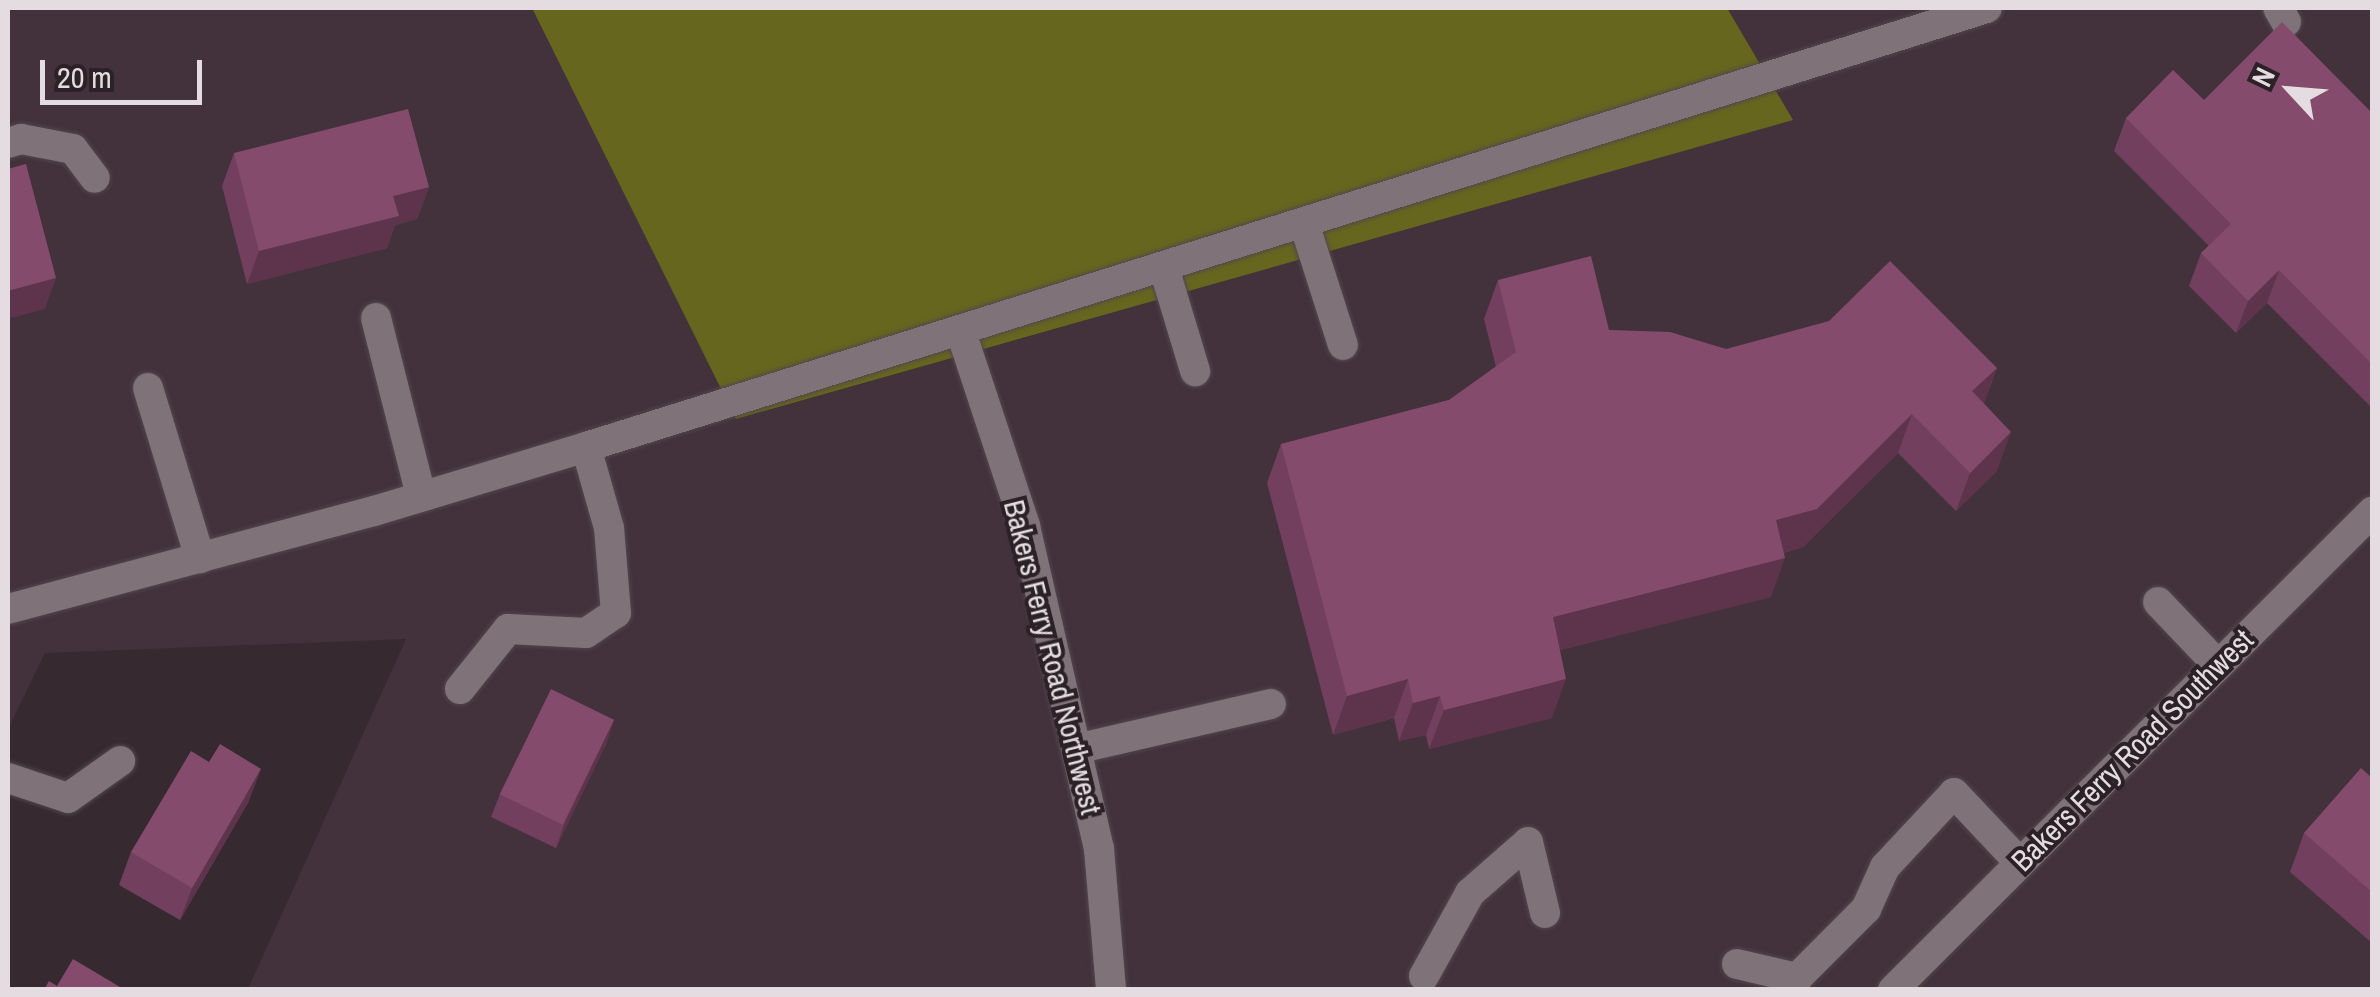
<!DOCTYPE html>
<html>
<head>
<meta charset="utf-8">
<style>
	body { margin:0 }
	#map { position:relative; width:2380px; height:997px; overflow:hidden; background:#362a30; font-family:"Archivo Narrow",sans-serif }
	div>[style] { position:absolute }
	.built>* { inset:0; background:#43313b }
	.forest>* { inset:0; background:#67661f }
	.roads { filter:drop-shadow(0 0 2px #51474c) drop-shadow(0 0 2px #51474c) }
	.lane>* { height:30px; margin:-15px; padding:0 15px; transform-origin:15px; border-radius:15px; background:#807279 }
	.street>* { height:30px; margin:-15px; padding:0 15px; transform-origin:15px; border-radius:15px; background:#807279 }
	.secondary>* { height:30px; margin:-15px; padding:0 15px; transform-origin:15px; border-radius:15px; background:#807279 }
	.wall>* { inset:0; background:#72405e }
	.shaded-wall>* { inset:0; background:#5d344c }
	.building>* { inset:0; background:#854b6d; transform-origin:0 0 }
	span { translate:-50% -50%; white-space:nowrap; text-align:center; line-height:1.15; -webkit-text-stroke:8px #2c2127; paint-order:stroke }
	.street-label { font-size:30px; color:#e4dce0 }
	.frame { position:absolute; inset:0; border:10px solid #e4dce0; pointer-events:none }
	.north { position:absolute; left:2240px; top:40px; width:100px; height:100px; -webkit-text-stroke:8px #2c2127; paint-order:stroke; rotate:296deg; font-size:28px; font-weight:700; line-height:40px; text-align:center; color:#e4dce0 }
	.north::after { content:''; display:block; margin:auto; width:35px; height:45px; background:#e4dce0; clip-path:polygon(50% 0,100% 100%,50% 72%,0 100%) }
	.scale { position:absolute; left:40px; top:60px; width:162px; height:45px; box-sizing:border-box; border:5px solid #e4dce0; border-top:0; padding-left:12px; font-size:30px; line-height:35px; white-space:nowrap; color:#e4dce0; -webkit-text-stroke:8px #2c2127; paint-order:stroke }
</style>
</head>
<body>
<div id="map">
	<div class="built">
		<i style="clip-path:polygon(8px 8px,532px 8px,737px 419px,1792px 120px,1727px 8px,2372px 8px,2372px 989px,248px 989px,406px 639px,45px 653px,8px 729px)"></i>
	</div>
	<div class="forest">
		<i style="clip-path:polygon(532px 8px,1727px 8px,1793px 120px,736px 419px)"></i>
	</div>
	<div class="roads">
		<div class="lane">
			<i style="left:2278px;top:8px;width:16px;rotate:60deg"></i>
			<i style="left:8px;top:143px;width:14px;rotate:-17deg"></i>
			<i style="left:21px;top:139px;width:53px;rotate:10.9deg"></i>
			<i style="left:73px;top:149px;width:36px;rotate:53deg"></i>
			<i style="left:1304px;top:223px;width:128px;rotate:72.3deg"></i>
			<i style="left:1164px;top:268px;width:108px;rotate:73.2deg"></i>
			<i style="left:376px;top:318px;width:184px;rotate:75.8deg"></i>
			<i style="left:148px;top:388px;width:178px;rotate:73deg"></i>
			<i style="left:2158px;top:602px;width:87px;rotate:46.4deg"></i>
			<i style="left:460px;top:689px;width:77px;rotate:-51.3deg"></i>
			<i style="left:508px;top:629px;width:78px;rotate:2.9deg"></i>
			<i style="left:586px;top:633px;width:36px;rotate:-34deg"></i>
			<i style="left:616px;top:613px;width:85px;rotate:-94.7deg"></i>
			<i style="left:609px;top:528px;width:84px;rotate:-105.9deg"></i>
			<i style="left:1076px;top:749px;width:200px;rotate:-13deg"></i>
			<i style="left:8px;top:778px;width:63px;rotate:18.4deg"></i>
			<i style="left:68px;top:798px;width:64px;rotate:-35.4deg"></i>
			<i style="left:1737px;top:964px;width:62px;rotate:13.1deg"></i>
			<i style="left:1797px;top:978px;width:98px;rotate:-45deg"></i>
			<i style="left:1866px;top:909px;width:46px;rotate:-65.7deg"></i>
			<i style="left:1885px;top:867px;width:101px;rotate:-47deg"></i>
			<i style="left:1954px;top:793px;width:95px;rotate:46.7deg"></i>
			<i style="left:1424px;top:976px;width:95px;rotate:-61deg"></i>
			<i style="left:1470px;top:893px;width:77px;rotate:-41.3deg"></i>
			<i style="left:1528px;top:842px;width:73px;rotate:76.5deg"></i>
		</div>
		<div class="street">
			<i style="left:1893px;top:990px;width:677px;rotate:-44.94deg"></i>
		</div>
		<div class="secondary">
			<i style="left:961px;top:332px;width:204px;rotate:71.7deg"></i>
			<i style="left:1025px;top:526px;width:331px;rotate:77.1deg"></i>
			<i style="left:1099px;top:849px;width:142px;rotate:85.1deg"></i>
			<i style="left:8px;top:609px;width:379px;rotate:-15deg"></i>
			<i style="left:374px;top:511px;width:221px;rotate:-16.8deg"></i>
			<i style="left:586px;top:447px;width:1468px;rotate:-17.4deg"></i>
		</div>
	</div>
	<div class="wall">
		<i style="clip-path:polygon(2204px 100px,2372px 113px,2372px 408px,2267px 303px,2236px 333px,2189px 286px,2201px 253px,2209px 246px,2114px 151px,2126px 118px)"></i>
		<i style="clip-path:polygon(234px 153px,429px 187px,417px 219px,395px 225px,387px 248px,247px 284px,222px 186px)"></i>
		<i style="clip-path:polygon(1498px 280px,1609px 330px,1726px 349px,1997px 368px,1984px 403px,1997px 471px,1956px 511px,1898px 453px,1803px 547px,1784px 553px,1771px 597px,1560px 650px,1552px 718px,1429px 749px,1426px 735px,1399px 741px,1394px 718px,1333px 735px,1267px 483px,1281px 444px,1449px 400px,1496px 367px,1484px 319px)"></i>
		<i style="clip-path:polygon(614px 720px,606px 744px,556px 848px,491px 817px,500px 794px)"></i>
		<i style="clip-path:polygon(209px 762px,249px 801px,180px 920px,119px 885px,131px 852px)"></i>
		<i style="clip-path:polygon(2372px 778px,2372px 943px,2290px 872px,2304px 833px)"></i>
	</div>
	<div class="shaded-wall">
		<i style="clip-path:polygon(429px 187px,417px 219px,395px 225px,387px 248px,247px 284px,259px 251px,393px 196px)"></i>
		<i style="clip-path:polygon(2279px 270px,2267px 303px,2236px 333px,2248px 301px)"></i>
		<i style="clip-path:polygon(56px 278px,45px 309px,8px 319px,8px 291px)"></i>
		<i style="clip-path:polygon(1997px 368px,1983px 406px,1972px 391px)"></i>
		<i style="clip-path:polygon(1912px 414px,1898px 453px,1803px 547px,1762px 559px,1776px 520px)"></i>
		<i style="clip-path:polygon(2011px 432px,1997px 471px,1956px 511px,1970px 473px)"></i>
		<i style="clip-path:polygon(1785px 558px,1771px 597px,1539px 655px,1553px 617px)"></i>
		<i style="clip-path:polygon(1408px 679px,1394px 718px,1333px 735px,1347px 696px)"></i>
		<i style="clip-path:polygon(1566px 679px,1552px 718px,1429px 749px,1444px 710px)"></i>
		<i style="clip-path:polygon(1440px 696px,1426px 735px,1399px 741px,1413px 703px)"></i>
		<i style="clip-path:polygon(614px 720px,606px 744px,556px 848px,564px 824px)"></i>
		<i style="clip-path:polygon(261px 769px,249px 801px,180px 920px,192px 888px)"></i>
	</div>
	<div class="building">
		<i style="clip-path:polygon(2282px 22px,2372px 113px,2372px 364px,2279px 270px,2248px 301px,2201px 253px,2231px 224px,2126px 118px,2173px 70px,2204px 100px)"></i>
		<i style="clip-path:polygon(408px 109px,429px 187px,393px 196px,399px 216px,259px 251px,234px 153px)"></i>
		<i style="clip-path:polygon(26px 164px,56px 278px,8px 291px,8px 169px)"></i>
		<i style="clip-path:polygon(1591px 256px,1609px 330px,1670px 332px,1726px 349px,1829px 321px,1890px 261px,1997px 368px,1972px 391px,2011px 432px,1970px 473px,1912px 414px,1817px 509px,1776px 520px,1785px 558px,1553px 617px,1566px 679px,1444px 710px,1440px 696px,1413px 703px,1408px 679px,1347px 696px,1281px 444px,1449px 400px,1516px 352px,1498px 280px)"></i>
		<i style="left:551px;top:689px;width:70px;height:117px;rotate:26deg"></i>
		<i style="clip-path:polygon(220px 744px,261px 769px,192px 888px,131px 852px,191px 751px,209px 762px)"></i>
		<i style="clip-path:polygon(2361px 768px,2372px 778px,2372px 892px,2304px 833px)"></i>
		<i style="clip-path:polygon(73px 959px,125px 990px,44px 990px,49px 981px,57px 986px)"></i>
	</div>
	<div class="street-label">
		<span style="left:1053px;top:657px;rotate:76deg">Bakers Ferry Road Northwest</span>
		<span style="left:2132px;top:750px;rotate:-45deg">Bakers Ferry Road Southwest</span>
	</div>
	<div class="frame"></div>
	<div class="north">N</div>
	<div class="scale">20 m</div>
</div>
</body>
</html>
